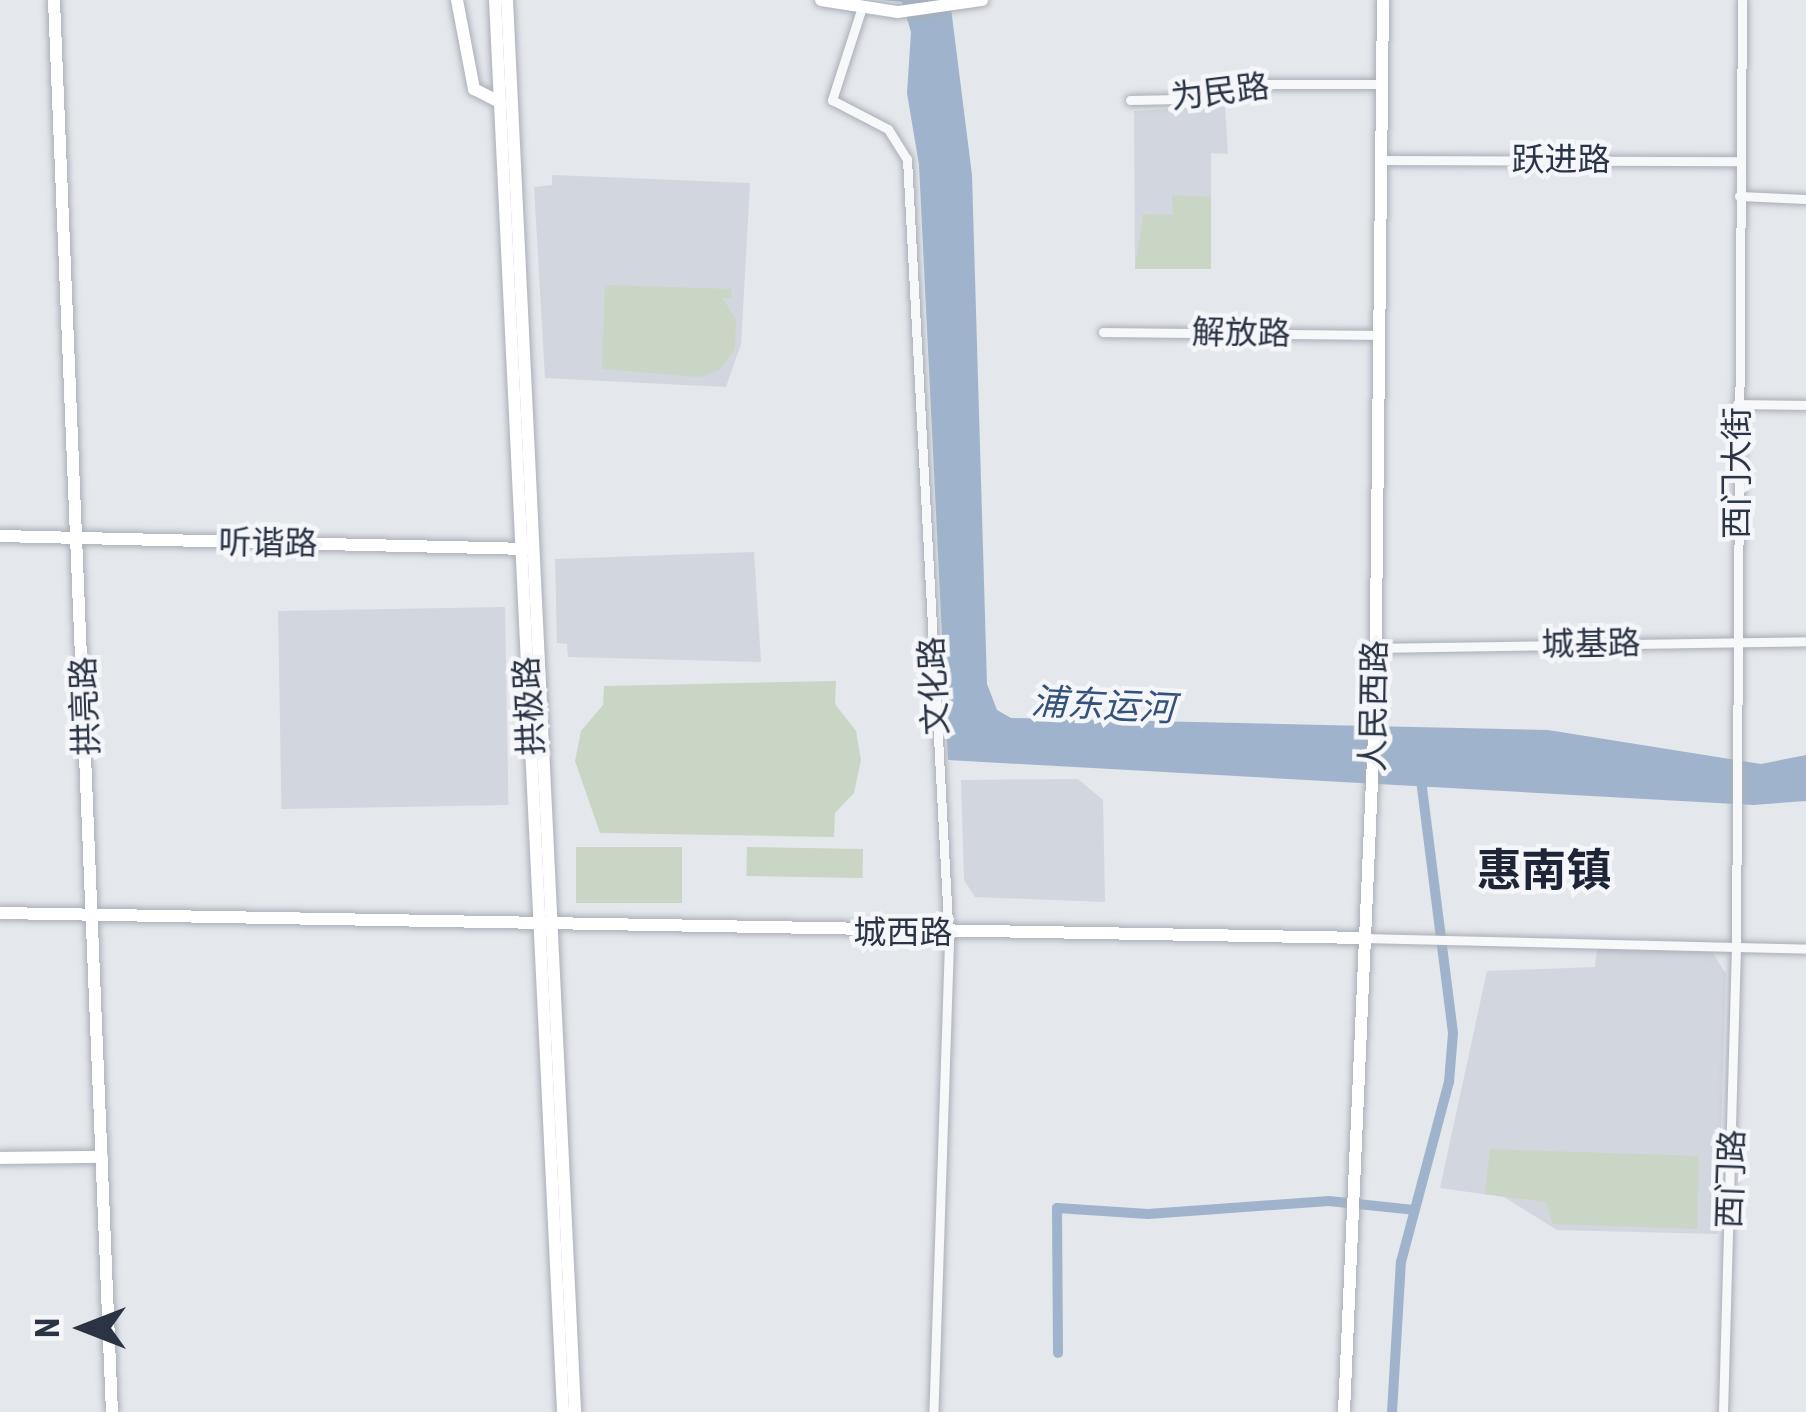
<!DOCTYPE html>
<html>
<head>
<meta charset="utf-8">
<style>
	body { margin:0 }
	#map { position:relative; width:1806px; height:1412px; overflow:hidden; background:#e4e7ec; font-family:"Roboto Condensed","Noto Sans SC",sans-serif }
	div>[style] { position:absolute }
	.built>* { inset:0; background:#d2d6de; transform-origin:0 0 }
	.green>* { inset:0; background:#c9d6c5; transform-origin:0 0 }
	.water>* { inset:0; background:#9fb4cc }
	.canal>* { height:10px; margin:-5px; padding:0 5px; transform-origin:5px; border-radius:5px; background:#9fb4cc }
	.roads { filter:drop-shadow(0 0 3px #a9aeb7) drop-shadow(0 0 3px #a9aeb7) }
	.street>* { height:9px; margin:-4.5px; padding:0 4.5px; transform-origin:4.5px; border-radius:4.5px; background:#f7f8fa }
	.secondary>* { height:12px; margin:-6px; padding:0 6px; transform-origin:6px; border-radius:6px; background:#fff }
	span { translate:-50% -50%; white-space:nowrap; text-align:center; line-height:1.15; -webkit-text-stroke:9px #f4f6f9; paint-order:stroke }
	.street-label { font-size:33px; color:#2b3445 }
	.water-label { font-size:36px; color:#34527a; font-style:italic }
	.district-label { font-size:45px; color:#1d2536; font-weight:700 }
	.north { position:absolute; left:24px; top:1268px; width:120px; height:120px; -webkit-text-stroke:9px #f4f6f9; paint-order:stroke; rotate:270deg; font-size:33px; font-weight:700; line-height:48px; text-align:center; color:#2b3445 }
	.north::after { content:''; display:block; margin:auto; width:42px; height:54px; background:#2b3445; clip-path:polygon(50% 0,100% 100%,50% 72%,0 100%) }
</style>
</head>
<body>
<div id="map">
	<div class="built">
		<i style="clip-path:polygon(1225px 106px,1228px 154px,1211px 153px,1211px 269px,1135px 269px,1134px 111px)"></i>
		<i style="clip-path:polygon(552px 175px,750px 183px,741px 344px,726px 387px,545px 378px,534px 187px,552px 185px)"></i>
		<i style="clip-path:polygon(754px 552px,761px 662px,568px 657px,567px 644px,557px 643px,555px 559px)"></i>
		<i style="left:505px;top:607px;width:198px;height:227px;rotate:89deg"></i>
		<i style="clip-path:polygon(1078px 779px,1103px 800px,1105px 902px,975px 897px,964px 880px,961px 780px)"></i>
		<i style="clip-path:polygon(1597px 948px,1712px 952px,1726px 974px,1718px 1234px,1557px 1230px,1504px 1197px,1440px 1188px,1487px 971px,1595px 967px)"></i>
	</div>
	<div class="green">
		<i style="clip-path:polygon(1172px 195px,1211px 197px,1211px 269px,1135px 269px,1143px 214px,1173px 215px)"></i>
		<i style="clip-path:polygon(605px 285px,732px 289px,731px 298px,722px 298px,736px 319px,735px 349px,720px 370px,699px 377px,602px 369px)"></i>
		<i style="clip-path:polygon(836px 681px,835px 704px,856px 731px,861px 760px,854px 793px,835px 813px,834px 837px,600px 833px,575px 761px,581px 731px,603px 705px,604px 686px)"></i>
		<i style="left:576px;top:847px;width:106px;height:56px"></i>
		<i style="left:747px;top:847px;width:116px;height:29px;rotate:1deg"></i>
		<i style="clip-path:polygon(1490px 1149px,1699px 1156px,1697px 1229px,1553px 1224px,1546px 1202px,1485px 1194px)"></i>
	</div>
	<div class="water">
		<i style="clip-path:polygon(882px 0,950px 0,972px 175px,987px 684px,997px 710px,1011px 718px,1548px 730px,1761px 764px,1806px 755px,1806px 801px,1753px 805px,948px 760px,919px 165px,907px 93px,911px 32px,902px 2px)"></i>
	</div>
	<div class="canal">
		<i style="left:1058px;top:1353px;width:145px;rotate:-90.4deg"></i>
		<i style="left:1057px;top:1208px;width:91px;rotate:3.8deg"></i>
		<i style="left:1148px;top:1214px;width:181px;rotate:-4.1deg"></i>
		<i style="left:1329px;top:1201px;width:85px;rotate:6deg"></i>
		<i style="left:1392px;top:1412px;width:150px;rotate:-86.6deg"></i>
		<i style="left:1401px;top:1262px;width:186px;rotate:-75.1deg"></i>
		<i style="left:1449px;top:1082px;width:49px;rotate:-85.3deg"></i>
		<i style="left:1453px;top:1033px;width:257px;rotate:-97.2deg"></i>
	</div>
	<div class="roads">
		<div class="street">
			<i style="left:862px;top:7px;width:98px;rotate:107.9deg"></i>
			<i style="left:832px;top:100px;width:63px;rotate:27.4deg"></i>
			<i style="left:888px;top:129px;width:36px;rotate:58deg"></i>
			<i style="left:907px;top:159px;width:784px;rotate:86.93deg"></i>
			<i style="left:949px;top:942px;width:470px;rotate:91.9deg"></i>
			<i style="left:1130px;top:100px;width:51px;rotate:-1.1deg"></i>
			<i style="left:1181px;top:99px;width:59px;rotate:-14.7deg"></i>
			<i style="left:1238px;top:84px;width:144px"></i>
			<i style="left:1382px;top:160px;width:358px;rotate:0.2deg"></i>
			<i style="left:1739px;top:196px;width:67px;rotate:2.6deg"></i>
			<i style="left:1103px;top:332px;width:276px;rotate:0.6deg"></i>
			<i style="left:1737px;top:404px;width:69px;rotate:0.8deg"></i>
			<i style="left:1376px;top:648px;width:430px;rotate:-0.9deg"></i>
			<i style="left:1367px;top:938px;width:439px;rotate:1.4deg"></i>
			<i style="left:1723px;top:1412px;width:466px;rotate:-88.4deg"></i>
			<i style="left:1736px;top:946px;width:946px;rotate:-89.64deg"></i>
		</div>
		<div class="secondary">
			<i style="left:54px;top:0;width:1413px;rotate:87.65deg"></i>
			<i style="left:457px;top:0;width:91px;rotate:79.2deg"></i>
			<i style="left:474px;top:89px;width:29px;rotate:27deg"></i>
			<i style="left:495px;top:0;width:1414px;rotate:87.24deg"></i>
			<i style="left:507px;top:0;width:1414px;rotate:87.24deg"></i>
			<i style="left:821px;top:0;width:78px;rotate:8.9deg"></i>
			<i style="left:898px;top:12px;width:85px;rotate:-8.1deg"></i>
			<i style="left:0;top:536px;width:527px;rotate:1.41deg"></i>
			<i style="left:0;top:913px;width:1367px;rotate:1.05deg"></i>
			<i style="left:0;top:1158px;width:102px;rotate:-0.6deg"></i>
			<i style="left:1344px;top:1412px;width:699px;rotate:-87.46deg"></i>
			<i style="left:1375px;top:714px;width:714px;rotate:-89.36deg"></i>
		</div>
	</div>
	<div class="street-label">
		<span style="left:1220px;top:92px;rotate:-7deg">为民路</span>
		<span style="left:1561px;top:160px">跃进路</span>
		<span style="left:1241px;top:333px;rotate:1deg">解放路</span>
		<span style="left:1737px;top:473px;rotate:-90deg">西门大街</span>
		<span style="left:268px;top:543px;rotate:1deg">听谐路</span>
		<span style="left:1591px;top:644px;rotate:-1deg">城基路</span>
		<span style="left:934px;top:686px;rotate:-93deg">文化路</span>
		<span style="left:85px;top:706px;rotate:-92deg">拱亮路</span>
		<span style="left:529px;top:706px;rotate:-93deg">拱极路</span>
		<span style="left:1374px;top:706px;rotate:-89deg">人民西路</span>
		<span style="left:903px;top:933px">城西路</span>
		<span style="left:1731px;top:1179px;rotate:-88deg">西门路</span>
	</div>
	<div class="water-label">
		<span style="left:1103px;top:706px;rotate:3deg">浦东运河</span>
	</div>
	<div class="district-label">
		<span style="left:1544px;top:871px">惠南镇</span>
	</div>
	<div class="north">N</div>
</div>
</body>
</html>
